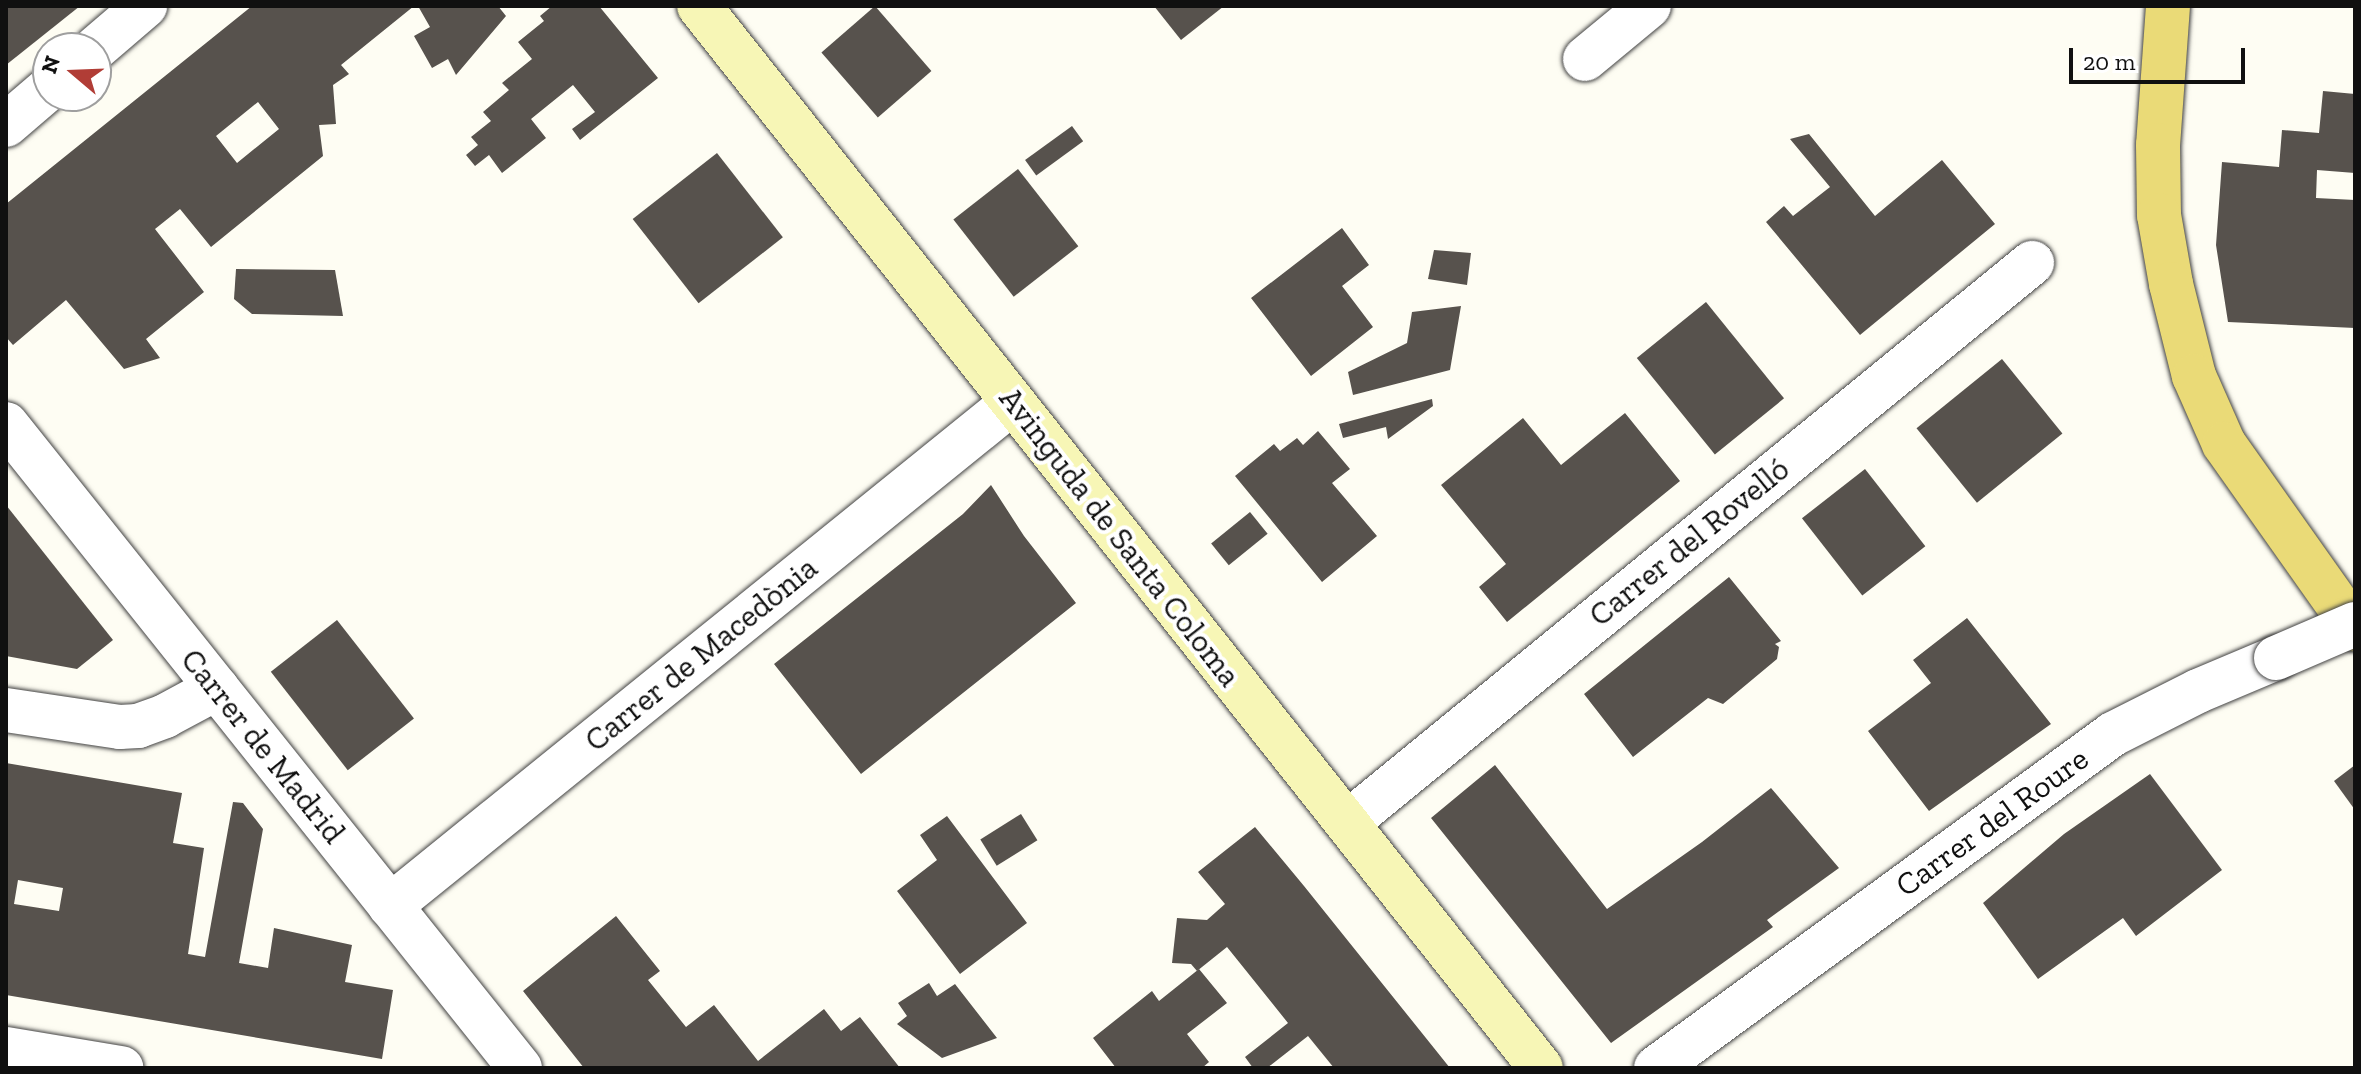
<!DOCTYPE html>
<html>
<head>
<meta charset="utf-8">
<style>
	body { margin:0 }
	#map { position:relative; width:2361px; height:1074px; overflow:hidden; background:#fefdf3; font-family:"Zilla Slab",serif }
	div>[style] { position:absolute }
	.building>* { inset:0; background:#57524d; transform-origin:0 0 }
	.roads { filter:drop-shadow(0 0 2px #434343) drop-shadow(0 0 2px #434343) }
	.street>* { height:44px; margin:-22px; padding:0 22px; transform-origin:22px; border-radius:22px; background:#fff }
	.secondary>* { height:44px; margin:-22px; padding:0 22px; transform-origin:22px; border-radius:22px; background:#f7f6b6 }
	.primary>* { height:44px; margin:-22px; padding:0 22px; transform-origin:22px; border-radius:22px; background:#eada77 }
	.bridges { filter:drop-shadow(0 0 2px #434343) drop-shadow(0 0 2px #434343) }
	.street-bridge>* { height:44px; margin:-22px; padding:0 22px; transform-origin:22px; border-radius:22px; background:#fff }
	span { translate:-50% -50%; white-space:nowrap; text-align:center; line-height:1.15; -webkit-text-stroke:8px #fff; paint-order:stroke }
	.street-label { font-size:32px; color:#101010 }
	.frame { position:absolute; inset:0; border:8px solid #101010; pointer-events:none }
	.north { position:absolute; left:32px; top:32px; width:80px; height:80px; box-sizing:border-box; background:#fff; border:2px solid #9f9f9f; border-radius:50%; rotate:289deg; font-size:22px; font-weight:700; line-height:32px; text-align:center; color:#101010 }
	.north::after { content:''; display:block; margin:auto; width:28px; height:36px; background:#b13d36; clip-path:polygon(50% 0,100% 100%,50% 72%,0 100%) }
	.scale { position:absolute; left:2069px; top:48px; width:176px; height:36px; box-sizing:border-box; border:4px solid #101010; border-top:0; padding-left:10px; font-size:24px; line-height:28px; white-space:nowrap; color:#101010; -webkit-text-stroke:6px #fff; paint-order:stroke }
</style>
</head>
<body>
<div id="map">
	<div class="building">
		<i style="clip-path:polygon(6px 6px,80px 6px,6px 65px)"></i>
		<i style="clip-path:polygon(evenodd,252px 6px,414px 6px,341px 65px,349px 74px,333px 85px,336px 124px,319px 125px,323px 156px,211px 247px,180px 209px,155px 229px,204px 292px,146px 339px,160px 358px,124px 369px,66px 300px,13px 345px,6px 337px,6px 204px,252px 6px,258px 102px,279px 129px,237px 163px,216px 136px,258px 102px)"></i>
		<i style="clip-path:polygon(418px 6px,498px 6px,506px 16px,456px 75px,448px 59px,432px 68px,414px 36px,430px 27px)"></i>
		<i style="clip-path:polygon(552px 6px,599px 6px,658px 78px,580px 140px,572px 129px,595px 112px,573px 85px,531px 119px,546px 138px,502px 173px,489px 155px,475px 166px,466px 155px,478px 145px,471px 137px,491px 121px,483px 112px,509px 90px,502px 83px,532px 59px,518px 42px,544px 21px,540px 16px)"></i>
		<i style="left:875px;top:6px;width:86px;height:71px;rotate:49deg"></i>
		<i style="clip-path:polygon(1154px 6px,1224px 6px,1181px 40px)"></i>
		<i style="clip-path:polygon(2323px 91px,2355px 94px,2355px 173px,2317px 170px,2316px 198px,2355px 200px,2355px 328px,2228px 322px,2216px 245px,2222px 162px,2279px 167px,2282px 130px,2319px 133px)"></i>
		<i style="left:1072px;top:126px;width:19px;height:58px;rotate:54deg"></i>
		<i style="clip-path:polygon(1809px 134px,1875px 216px,1942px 160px,1995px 224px,1860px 335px,1766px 222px,1784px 206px,1793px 216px,1830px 187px,1790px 139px)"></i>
		<i style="left:717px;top:153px;width:107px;height:107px;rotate:52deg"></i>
		<i style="left:1018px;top:169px;width:98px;height:82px;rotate:52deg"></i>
		<i style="clip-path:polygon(1342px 228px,1369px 265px,1342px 286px,1373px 327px,1311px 376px,1251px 298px)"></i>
		<i style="clip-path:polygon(1434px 250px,1471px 253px,1467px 285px,1428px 279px)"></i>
		<i style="clip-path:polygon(236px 269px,335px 270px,343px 316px,252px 314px,234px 299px)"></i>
		<i style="left:1706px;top:302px;width:124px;height:89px;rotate:51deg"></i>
		<i style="clip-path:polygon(1461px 306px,1450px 370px,1353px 395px,1348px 372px,1407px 343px,1412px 312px)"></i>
		<i style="left:2002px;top:359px;width:96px;height:110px;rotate:51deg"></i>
		<i style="clip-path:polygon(1432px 399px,1433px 406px,1388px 439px,1386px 427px,1343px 438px,1339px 424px)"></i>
		<i style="clip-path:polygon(1625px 413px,1680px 481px,1507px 622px,1479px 587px,1506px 564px,1441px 485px,1523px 418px,1561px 465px)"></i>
		<i style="clip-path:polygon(1318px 431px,1350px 469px,1332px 483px,1377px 536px,1322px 582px,1235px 476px,1274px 444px,1280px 451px,1297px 438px,1303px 445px)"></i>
		<i style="left:1865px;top:469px;width:98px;height:80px;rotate:52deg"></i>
		<i style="clip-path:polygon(991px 485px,1024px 536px,1076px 603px,861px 774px,774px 664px,963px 514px)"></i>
		<i style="clip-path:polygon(6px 505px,113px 640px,77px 669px,6px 656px)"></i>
		<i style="left:1250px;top:512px;width:28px;height:50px;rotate:51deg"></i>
		<i style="clip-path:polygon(1729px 577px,1781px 641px,1775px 644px,1779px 647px,1777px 659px,1723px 704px,1708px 698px,1633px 757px,1584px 694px)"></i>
		<i style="clip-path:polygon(1967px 618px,2051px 724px,1929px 811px,1868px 731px,1931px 683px,1913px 660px)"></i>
		<i style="left:337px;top:620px;width:125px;height:84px;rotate:52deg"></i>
		<i style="clip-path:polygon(evenodd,6px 763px,182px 793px,173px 843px,204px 848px,188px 954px,205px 957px,233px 802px,243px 803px,263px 829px,239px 963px,268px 968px,274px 928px,352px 945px,345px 982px,393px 990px,382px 1059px,6px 995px,6px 763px,18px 880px,63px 888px,59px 911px,14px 904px,18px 880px)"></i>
		<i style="clip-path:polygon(1495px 765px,1607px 909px,1702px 842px,1771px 788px,1839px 868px,1767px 920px,1773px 927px,1611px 1043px,1431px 818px)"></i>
		<i style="clip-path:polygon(2355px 765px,2355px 810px,2334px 781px)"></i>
		<i style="clip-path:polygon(2150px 774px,2222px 870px,2136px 936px,2123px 918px,2038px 979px,1983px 903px,2064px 834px)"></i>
		<i style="left:1021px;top:814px;width:31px;height:48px;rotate:58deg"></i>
		<i style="clip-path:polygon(947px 816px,1027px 923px,960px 974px,897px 891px,937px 860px,920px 835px)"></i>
		<i style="clip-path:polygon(1255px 827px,1304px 886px,1450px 1068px,1334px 1068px,1308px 1036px,1267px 1068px,1253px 1068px,1245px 1057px,1288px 1023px,1227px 947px,1197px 971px,1191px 964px,1172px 963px,1177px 918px,1207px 920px,1225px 904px,1198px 872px)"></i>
		<i style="clip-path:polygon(616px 916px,660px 971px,648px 980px,686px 1027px,714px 1005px,758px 1061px,824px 1009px,841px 1031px,860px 1017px,900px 1068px,584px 1068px,523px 991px)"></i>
		<i style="clip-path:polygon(1199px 969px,1227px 1003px,1187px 1034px,1209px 1062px,1202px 1068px,1116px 1068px,1093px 1038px,1152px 991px,1159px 1001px)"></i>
		<i style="clip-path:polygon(929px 983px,937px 996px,955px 984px,997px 1038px,942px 1058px,897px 1024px,907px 1016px,898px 1003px)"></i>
	</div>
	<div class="roads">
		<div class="street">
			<i style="left:96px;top:48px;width:65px;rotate:-40.6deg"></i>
			<i style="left:1585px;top:59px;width:83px;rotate:-39.6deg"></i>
			<i style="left:6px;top:125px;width:55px;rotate:-40.6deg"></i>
			<i style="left:6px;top:424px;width:824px;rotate:51.41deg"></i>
			<i style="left:6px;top:710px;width:115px;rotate:8.5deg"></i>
			<i style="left:120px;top:727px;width:18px;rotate:-3deg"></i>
			<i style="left:138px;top:726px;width:29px;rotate:-20deg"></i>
			<i style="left:165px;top:716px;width:59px;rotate:-28.3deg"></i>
			<i style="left:1347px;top:823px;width:885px;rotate:-39.27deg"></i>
			<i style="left:390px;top:906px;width:801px;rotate:-38.97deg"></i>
			<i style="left:6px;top:1049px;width:117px;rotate:9.4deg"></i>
			<i style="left:1656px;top:1068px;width:566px;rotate:-36.16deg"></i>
			<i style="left:2113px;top:734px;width:95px;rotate:-26.8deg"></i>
			<i style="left:2198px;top:691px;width:85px;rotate:-22.9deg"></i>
		</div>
		<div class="secondary">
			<i style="left:699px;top:6px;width:1355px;rotate:51.59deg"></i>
		</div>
		<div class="primary">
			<i style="left:2168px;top:6px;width:139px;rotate:94.1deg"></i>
			<i style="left:2158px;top:145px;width:70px;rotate:89.2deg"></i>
			<i style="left:2159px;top:215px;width:70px;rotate:80.1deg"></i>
			<i style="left:2171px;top:284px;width:95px;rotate:76deg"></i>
			<i style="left:2194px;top:376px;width:74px;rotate:66.2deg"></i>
			<i style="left:2224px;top:444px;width:227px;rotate:54.7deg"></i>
		</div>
	</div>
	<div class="bridges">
		<div class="street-bridge">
			<i style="left:2276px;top:658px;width:86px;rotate:-23.3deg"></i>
		</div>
	</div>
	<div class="street-label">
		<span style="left:1120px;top:537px;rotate:52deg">Avinguda de Santa Coloma</span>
		<span style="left:1689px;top:542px;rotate:-39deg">Carrer del Rovelló</span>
		<span style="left:701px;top:654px;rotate:-39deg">Carrer de Macedònia</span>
		<span style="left:263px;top:746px;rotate:51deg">Carrer de Madrid</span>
		<span style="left:1992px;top:822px;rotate:-36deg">Carrer del Roure</span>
	</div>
	<div class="frame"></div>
	<div class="north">N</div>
	<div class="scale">20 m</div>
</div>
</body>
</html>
